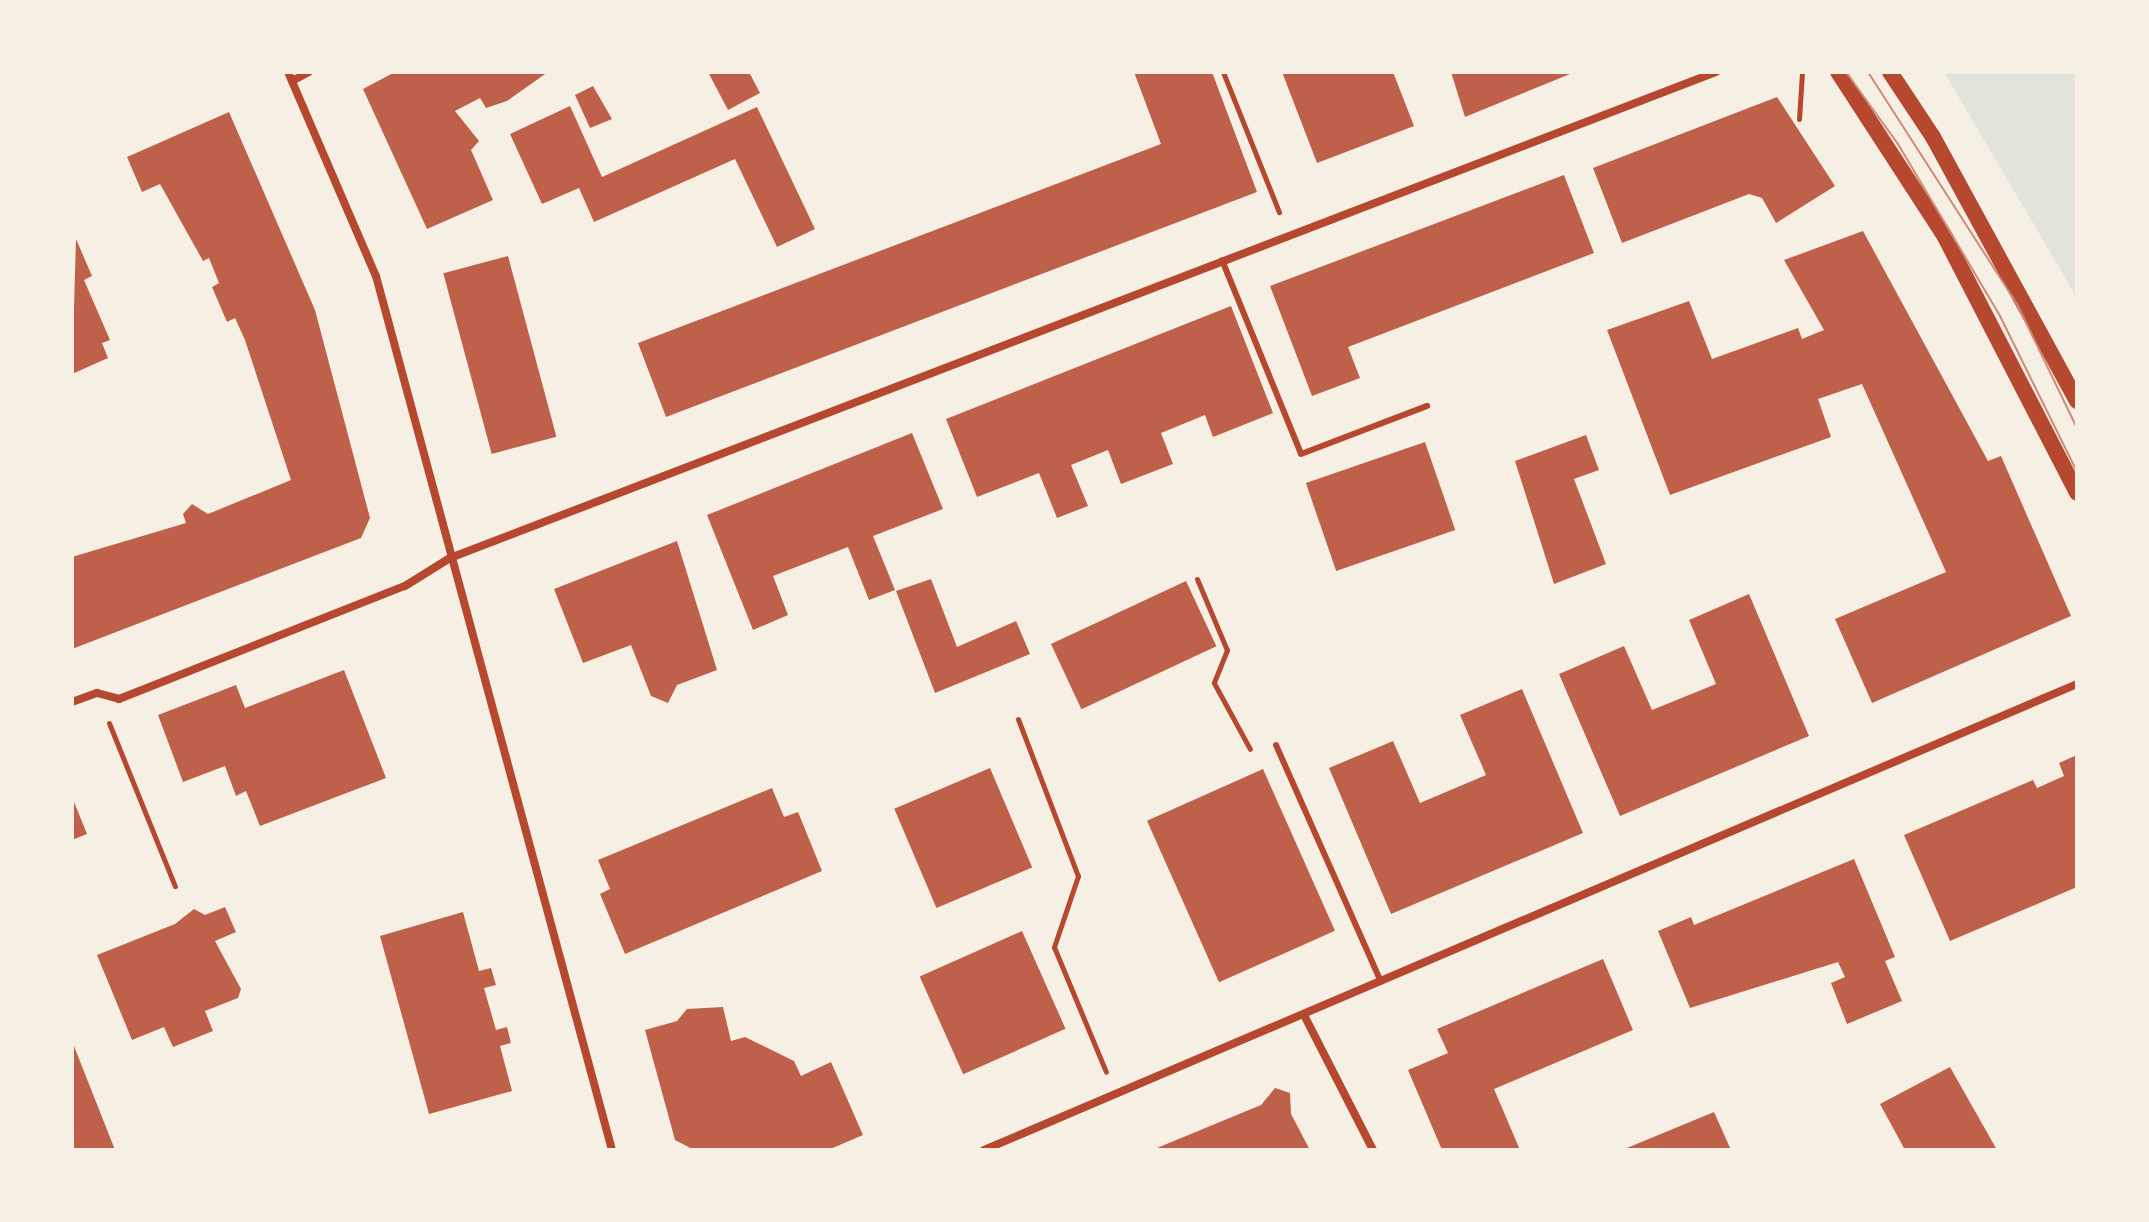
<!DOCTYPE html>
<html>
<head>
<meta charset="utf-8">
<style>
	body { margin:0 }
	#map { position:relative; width:2149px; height:1222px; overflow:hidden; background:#f6efe4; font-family:"Asap Condensed",sans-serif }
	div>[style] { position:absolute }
	.green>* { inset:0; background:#e2e4dc }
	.building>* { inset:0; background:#bf614a; transform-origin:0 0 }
	.path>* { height:5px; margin:-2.5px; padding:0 2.5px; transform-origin:2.5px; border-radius:2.5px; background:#b5482f }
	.service>* { height:6px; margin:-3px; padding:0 3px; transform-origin:3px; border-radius:3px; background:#b5482f }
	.minor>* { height:8px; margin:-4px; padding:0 4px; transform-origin:4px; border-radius:4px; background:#b5482f }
	.secondary>* { height:16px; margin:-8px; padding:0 8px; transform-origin:8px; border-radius:8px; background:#b5482f }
	.tram>* { height:2px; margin:-1px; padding:0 1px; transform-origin:1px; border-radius:1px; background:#cf8b77 }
	span { translate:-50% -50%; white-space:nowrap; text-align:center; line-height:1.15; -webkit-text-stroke:8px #f6efe4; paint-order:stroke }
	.frame { position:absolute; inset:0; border:74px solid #f6efe4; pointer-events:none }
</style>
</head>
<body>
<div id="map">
	<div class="green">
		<i style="clip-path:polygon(1944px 72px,2077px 72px,2077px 299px,2066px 279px)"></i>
	</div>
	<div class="building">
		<i style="clip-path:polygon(395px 72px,548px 72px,507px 101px,486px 108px,480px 98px,455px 111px,479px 141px,471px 150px,493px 200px,427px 229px,363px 89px)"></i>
		<i style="clip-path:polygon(708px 72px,749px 72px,760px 93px,728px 110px)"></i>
		<i style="clip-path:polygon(1134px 72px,1212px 72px,1257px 192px,666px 417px,638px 343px,1161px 144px)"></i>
		<i style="clip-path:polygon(1282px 72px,1393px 72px,1414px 126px,1317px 163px)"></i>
		<i style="clip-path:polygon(1451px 72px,1575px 72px,1465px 117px)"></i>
		<i style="clip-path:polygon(593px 86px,612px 119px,590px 128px,575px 95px)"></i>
		<i style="clip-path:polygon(1777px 97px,1835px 186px,1776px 223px,1762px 198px,1749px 194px,1622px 243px,1593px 168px)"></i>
		<i style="clip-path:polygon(570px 106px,602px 177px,757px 107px,815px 229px,777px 247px,735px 159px,594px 222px,579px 188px,542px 204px,510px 134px)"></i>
		<i style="clip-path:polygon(229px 112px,315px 310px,370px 518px,361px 538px,72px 649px,72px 557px,186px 523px,183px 514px,192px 504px,208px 514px,291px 480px,245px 340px,235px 318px,227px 322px,212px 287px,219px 283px,209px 258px,203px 261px,160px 184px,142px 192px,127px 157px)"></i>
		<i style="clip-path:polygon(1564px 175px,1594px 253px,1348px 347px,1360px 378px,1312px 396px,1270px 286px)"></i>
		<i style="clip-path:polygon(1863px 231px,1988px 461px,2001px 456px,2071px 616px,1872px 703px,1835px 619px,1946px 572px,1862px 384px,1818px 399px,1831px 437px,1670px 495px,1607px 330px,1689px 301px,1712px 359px,1798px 328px,1802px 339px,1814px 334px,1824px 330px,1784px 260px)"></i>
		<i style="clip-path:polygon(76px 239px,92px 276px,84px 280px,110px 340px,102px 343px,108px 358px,72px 374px)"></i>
		<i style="left:508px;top:256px;width:187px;height:67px;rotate:75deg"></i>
		<i style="clip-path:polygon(1231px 306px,1273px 413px,1213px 437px,1205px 415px,1161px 433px,1173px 464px,1121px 484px,1108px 450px,1071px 465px,1088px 506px,1057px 518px,1039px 473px,977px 497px,946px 419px)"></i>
		<i style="clip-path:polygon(912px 433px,943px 509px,873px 536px,895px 590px,869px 600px,848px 547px,773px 576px,788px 615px,753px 630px,707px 515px)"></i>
		<i style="clip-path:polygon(1586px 435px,1599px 470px,1574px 479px,1606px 564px,1554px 584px,1515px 461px)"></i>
		<i style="left:1425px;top:442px;width:93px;height:126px;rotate:71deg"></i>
		<i style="clip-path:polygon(677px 541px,717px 670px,677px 685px,668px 703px,651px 696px,631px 645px,583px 663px,554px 589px)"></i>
		<i style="clip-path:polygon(931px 579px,957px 647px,1016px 621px,1030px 654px,935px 693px,896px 591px)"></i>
		<i style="left:1186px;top:581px;width:72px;height:149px;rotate:65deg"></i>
		<i style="clip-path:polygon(1749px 594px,1809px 736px,1620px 816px,1559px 674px,1624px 646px,1652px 710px,1716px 684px,1689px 620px)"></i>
		<i style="clip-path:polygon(344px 670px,386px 778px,260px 826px,246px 791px,236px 796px,225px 766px,183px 782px,158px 715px,236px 685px,245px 708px)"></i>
		<i style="clip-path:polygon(1522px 689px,1583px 833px,1391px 914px,1329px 768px,1393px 741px,1420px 803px,1486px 775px,1460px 715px)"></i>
		<i style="clip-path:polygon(2077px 755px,2077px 887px,1950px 941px,1904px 835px,2033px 780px,2037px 788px,2064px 776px,2059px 763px)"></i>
		<i style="left:990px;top:768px;width:108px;height:104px;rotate:67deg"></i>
		<i style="left:1263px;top:769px;width:177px;height:127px;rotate:66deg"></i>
		<i style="clip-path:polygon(772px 788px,784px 817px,798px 812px,822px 871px,625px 954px,600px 894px,610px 889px,598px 860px)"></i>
		<i style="clip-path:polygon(72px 797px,87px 834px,72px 840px)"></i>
		<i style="clip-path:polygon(1854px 859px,1895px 957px,1885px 961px,1902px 1001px,1847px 1024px,1831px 983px,1845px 977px,1838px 962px,1690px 1008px,1658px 931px,1691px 917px,1694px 925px)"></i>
		<i style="clip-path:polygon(225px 907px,236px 932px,215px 941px,241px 989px,238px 998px,205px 1011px,213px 1031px,173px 1047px,164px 1027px,132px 1040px,97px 955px,175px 924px,194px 909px,205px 915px)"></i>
		<i style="clip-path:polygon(463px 912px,479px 971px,491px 968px,496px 985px,484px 988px,496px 1030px,507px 1027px,511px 1043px,500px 1046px,512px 1091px,429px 1114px,380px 936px)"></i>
		<i style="left:1022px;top:931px;width:107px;height:112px;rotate:66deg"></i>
		<i style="clip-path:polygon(1603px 959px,1633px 1030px,1494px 1089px,1520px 1150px,1442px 1150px,1408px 1070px,1448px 1053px,1437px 1029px)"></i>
		<i style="clip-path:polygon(723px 1007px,731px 1041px,745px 1037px,794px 1061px,801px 1076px,831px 1062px,863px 1135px,828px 1150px,694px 1150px,675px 1140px,645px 1030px,677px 1021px,687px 1009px)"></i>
		<i style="clip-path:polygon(72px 1041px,115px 1150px,73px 1150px)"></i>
		<i style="clip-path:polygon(1950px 1067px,1997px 1150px,1905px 1150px,1880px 1104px)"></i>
		<i style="clip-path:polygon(1275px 1088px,1290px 1093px,1291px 1114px,1310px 1150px,1152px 1150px,1261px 1105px)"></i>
		<i style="clip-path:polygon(1714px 1112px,1731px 1150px,1622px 1150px)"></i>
	</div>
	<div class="path">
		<i style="left:1223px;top:72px;width:151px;rotate:68.2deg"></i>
		<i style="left:1799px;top:119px;width:47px;rotate:-86.3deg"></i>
		<i style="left:1197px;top:579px;width:77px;rotate:67.1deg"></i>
		<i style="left:1227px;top:650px;width:35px;rotate:112deg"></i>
		<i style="left:1214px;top:683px;width:75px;rotate:61.4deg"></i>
		<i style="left:1018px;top:719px;width:168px;rotate:69.1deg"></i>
		<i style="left:1078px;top:876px;width:75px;rotate:108.7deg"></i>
		<i style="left:1054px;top:947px;width:135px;rotate:67.4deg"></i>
		<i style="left:109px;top:723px;width:176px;rotate:68deg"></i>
	</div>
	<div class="service">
		<i style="left:1222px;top:260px;width:209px;rotate:67.8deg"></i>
		<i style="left:1301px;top:454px;width:135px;rotate:-20.9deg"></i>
		<i style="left:1276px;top:745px;width:259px;rotate:66.1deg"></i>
	</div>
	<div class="minor">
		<i style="left:288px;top:72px;width:222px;rotate:66.7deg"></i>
		<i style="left:376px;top:276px;width:905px;rotate:74.89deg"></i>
		<i style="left:292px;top:81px;width:19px;rotate:-28deg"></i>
		<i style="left:72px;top:702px;width:27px;rotate:-20deg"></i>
		<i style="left:97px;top:693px;width:23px;rotate:15deg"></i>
		<i style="left:119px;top:699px;width:308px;rotate:-21.6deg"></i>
		<i style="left:405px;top:586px;width:53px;rotate:-31.9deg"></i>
		<i style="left:450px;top:558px;width:1356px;rotate:-21deg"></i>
		<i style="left:1304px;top:1015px;width:152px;rotate:62.9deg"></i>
		<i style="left:984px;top:1150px;width:1188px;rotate:-23.09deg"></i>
	</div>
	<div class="secondary">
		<i style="left:1838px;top:72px;width:197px;rotate:57deg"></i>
		<i style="left:1945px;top:237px;width:288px;rotate:62.7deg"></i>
		<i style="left:1890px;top:72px;width:78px;rotate:56.5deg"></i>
		<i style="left:1933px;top:137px;width:301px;rotate:61.4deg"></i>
	</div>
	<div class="tram">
		<i style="left:1846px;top:72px;width:89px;rotate:54.2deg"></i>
		<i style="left:1898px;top:144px;width:200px;rotate:59.3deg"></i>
		<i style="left:2000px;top:316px;width:174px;rotate:63.7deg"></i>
		<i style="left:1868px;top:72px;width:278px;rotate:57.3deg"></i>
		<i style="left:2018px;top:306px;width:136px;rotate:64.2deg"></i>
	</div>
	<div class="frame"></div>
</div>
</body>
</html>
